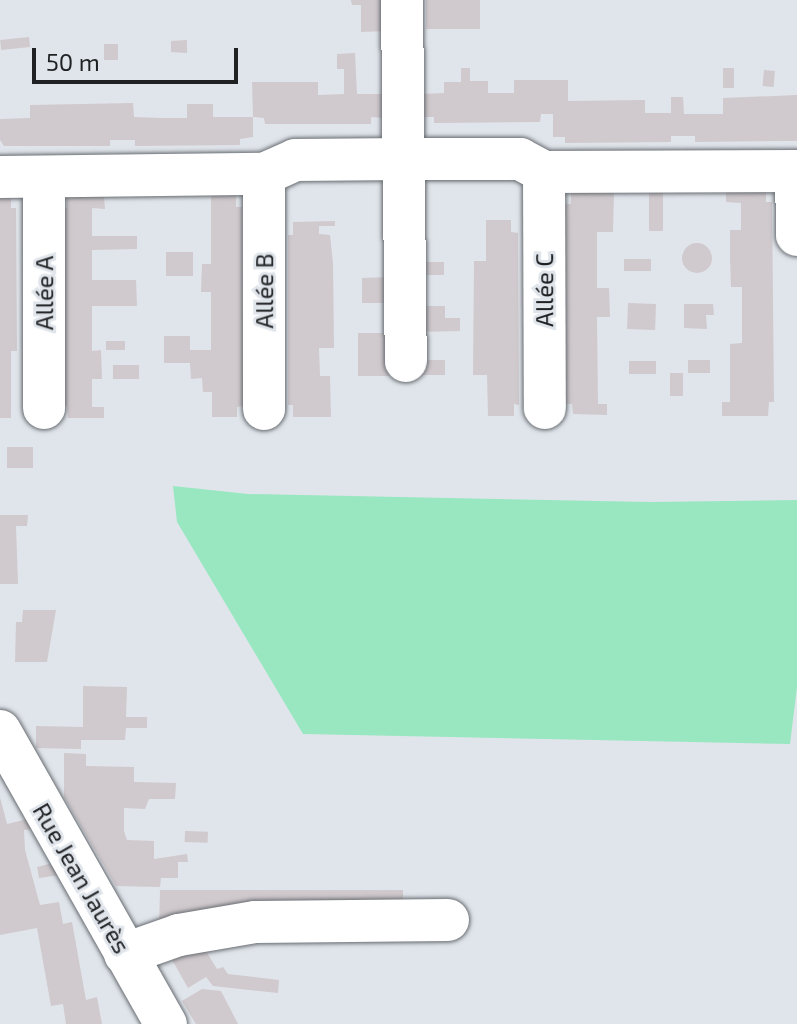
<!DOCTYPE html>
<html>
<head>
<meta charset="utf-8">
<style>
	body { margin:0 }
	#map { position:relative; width:797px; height:1024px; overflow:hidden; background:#e0e5eb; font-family:"Exo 2",sans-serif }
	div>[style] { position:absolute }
	.green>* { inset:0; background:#99e7c1 }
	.building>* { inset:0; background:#d0c9cd; transform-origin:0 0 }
	.round { border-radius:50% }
	.roads { filter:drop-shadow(0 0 2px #686d72) drop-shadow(0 0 2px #686d72) }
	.minor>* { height:42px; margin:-21px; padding:0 21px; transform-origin:21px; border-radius:21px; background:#fff }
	span { translate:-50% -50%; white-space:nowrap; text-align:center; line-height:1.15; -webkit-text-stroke:6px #e0e5eb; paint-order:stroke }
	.street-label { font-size:24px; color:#1f2123 }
	.scale { position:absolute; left:32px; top:48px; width:206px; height:36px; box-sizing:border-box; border:4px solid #1f2123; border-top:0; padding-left:10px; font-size:24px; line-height:28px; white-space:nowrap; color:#1f2123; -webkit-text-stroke:6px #e0e5eb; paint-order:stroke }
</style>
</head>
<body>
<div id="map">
	<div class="green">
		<i style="clip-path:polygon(173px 486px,248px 494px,651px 502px,797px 500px,797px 687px,790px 744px,303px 734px,177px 522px)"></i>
	</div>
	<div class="building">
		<i style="clip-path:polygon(351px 0,386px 0,386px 31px,361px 32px,361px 5px,352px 5px)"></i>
		<i style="left:426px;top:0;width:54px;height:29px"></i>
		<i style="left:29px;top:37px;width:10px;height:29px;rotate:84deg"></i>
		<i style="clip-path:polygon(187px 40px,187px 53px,171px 52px,171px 41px)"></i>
		<i style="left:104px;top:44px;width:14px;height:16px"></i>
		<i style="clip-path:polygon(355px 53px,357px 94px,383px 94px,383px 118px,371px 117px,371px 124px,265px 124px,264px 118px,253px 117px,252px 82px,318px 82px,318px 95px,344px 94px,344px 69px,337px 69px,337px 54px)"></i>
		<i style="clip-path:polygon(461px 68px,470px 68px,470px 81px,488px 81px,488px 93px,514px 93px,514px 80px,568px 80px,568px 101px,645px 100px,645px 113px,671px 113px,671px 97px,683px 97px,684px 114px,723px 114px,723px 98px,797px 95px,797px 141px,695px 142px,695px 136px,671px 136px,671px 142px,565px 143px,565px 137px,553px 137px,553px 114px,541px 114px,540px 122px,434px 123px,434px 117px,422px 117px,422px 94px,444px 93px,444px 82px,461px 82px)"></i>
		<i style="left:723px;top:68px;width:11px;height:20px"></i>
		<i style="left:764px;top:70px;width:11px;height:16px;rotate:5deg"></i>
		<i style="clip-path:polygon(133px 103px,134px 117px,161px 118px,187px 118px,187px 104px,213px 104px,213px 117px,253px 117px,253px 137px,240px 139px,240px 145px,135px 146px,135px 140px,110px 140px,110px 146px,4px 146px,0 140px,0 119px,30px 118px,30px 105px)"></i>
		<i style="clip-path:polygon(726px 191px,766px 191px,766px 202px,772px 202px,774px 402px,769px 402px,768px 416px,722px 416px,722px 402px,730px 402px,730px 344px,742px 343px,742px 287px,731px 287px,730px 258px,730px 230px,741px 230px,741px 203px,726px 202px)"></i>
		<i style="clip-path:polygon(571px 192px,614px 192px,613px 232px,597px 232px,597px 288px,609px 288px,610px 317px,597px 317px,598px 404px,607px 404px,607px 415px,573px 414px,572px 404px,566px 404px,564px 204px,571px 204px)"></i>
		<i style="left:649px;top:192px;width:14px;height:39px"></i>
		<i style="clip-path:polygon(211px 195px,236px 195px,236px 207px,242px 207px,243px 406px,237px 407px,237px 417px,212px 417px,212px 392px,203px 392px,202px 378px,191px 379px,190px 363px,164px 363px,164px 336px,190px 336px,190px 350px,211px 350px,211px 292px,201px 292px,202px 264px,211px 264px)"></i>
		<i style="clip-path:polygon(0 196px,11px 196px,11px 208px,16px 208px,17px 351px,11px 351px,11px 418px,0 418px)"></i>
		<i style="clip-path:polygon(67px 196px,104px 196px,105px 209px,92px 208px,92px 236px,137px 236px,137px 249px,92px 250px,92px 280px,136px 280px,137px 306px,92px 306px,92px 351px,101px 350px,102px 379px,92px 379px,92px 407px,104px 407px,104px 418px,68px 418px,67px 406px,62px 406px,61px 208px,67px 208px)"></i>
		<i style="clip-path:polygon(486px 220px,511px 220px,511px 232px,518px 233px,519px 405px,514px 404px,514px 416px,488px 416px,487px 375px,473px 375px,474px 261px,486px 261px)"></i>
		<i style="clip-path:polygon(335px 221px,335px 226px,319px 226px,319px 234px,330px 235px,333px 263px,334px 348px,319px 348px,320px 376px,330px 376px,331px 417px,293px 417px,293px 405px,288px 405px,288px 235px,293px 235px,293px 222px)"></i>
		<i class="round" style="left:682px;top:243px;width:30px;height:30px"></i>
		<i style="left:166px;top:252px;width:27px;height:24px"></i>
		<i style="left:624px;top:259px;width:27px;height:12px"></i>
		<i style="left:417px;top:262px;width:27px;height:13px"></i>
		<i style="clip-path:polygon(391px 277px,387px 303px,362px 303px,362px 278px)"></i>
		<i style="left:628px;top:303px;width:28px;height:26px;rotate:2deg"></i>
		<i style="clip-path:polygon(684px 304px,713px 304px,714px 315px,706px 315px,707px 329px,684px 328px)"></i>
		<i style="clip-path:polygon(418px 306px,445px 306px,445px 318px,460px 318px,460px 331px,418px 332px)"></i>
		<i style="left:358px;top:333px;width:31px;height:43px"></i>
		<i style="left:125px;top:341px;width:9px;height:19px;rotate:90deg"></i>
		<i style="left:418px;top:360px;width:27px;height:15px"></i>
		<i style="left:688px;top:360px;width:22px;height:13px"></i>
		<i style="left:629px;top:361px;width:27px;height:13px"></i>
		<i style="left:113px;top:365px;width:26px;height:14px"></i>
		<i style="left:670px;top:373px;width:13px;height:23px"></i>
		<i style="left:33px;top:447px;width:21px;height:26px;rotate:90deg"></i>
		<i style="clip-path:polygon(0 515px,28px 515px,27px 526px,16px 526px,18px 584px,0 584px)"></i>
		<i style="clip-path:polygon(23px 610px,56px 610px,47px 662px,15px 662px,16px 622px,22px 622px)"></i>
		<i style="clip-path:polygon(83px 686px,127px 687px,126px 717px,147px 717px,147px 728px,126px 728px,125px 740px,81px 740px,81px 749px,36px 748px,36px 726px,83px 727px)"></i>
		<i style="clip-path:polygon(64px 753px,86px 754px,86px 766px,134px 767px,134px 782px,176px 783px,175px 799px,149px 799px,145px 809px,124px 808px,124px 831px,127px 840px,154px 841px,154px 859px,187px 854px,188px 862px,178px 862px,178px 878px,161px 878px,160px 887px,116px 886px,64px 797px)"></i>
		<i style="clip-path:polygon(0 797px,7px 824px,28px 819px,34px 829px,24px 830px,25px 850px,40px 905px,59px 902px,63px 924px,72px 922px,86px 1000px,97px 997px,102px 1024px,66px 1024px,63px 1004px,51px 1006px,37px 928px,0 935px)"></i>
		<i style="left:185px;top:831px;width:23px;height:11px;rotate:2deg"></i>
		<i style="clip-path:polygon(53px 863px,60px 875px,39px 878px,37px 867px)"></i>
		<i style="clip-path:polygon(160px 890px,403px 890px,403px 913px,159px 930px)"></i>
		<i style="clip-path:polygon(166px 949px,206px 951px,217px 969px,223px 967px,228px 974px,279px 980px,278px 993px,213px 986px,206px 977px,188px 988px)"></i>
		<i style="clip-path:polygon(202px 989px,221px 991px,238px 1024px,196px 1024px,182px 1001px)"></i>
	</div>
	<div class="roads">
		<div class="minor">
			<i style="left:402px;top:0;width:361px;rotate:89.4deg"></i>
			<i style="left:796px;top:171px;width:64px;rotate:89.1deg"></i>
			<i style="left:544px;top:172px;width:236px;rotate:89.8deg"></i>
			<i style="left:0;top:177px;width:264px;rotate:-0.7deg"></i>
			<i style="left:264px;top:174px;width:34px;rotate:-24deg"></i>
			<i style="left:295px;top:160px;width:109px;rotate:-0.5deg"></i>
			<i style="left:404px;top:159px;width:116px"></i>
			<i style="left:520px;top:159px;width:27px;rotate:28deg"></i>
			<i style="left:544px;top:172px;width:253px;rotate:-0.2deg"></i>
			<i style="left:44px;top:408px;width:231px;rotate:-90deg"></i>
			<i style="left:264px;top:409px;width:235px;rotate:-90deg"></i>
			<i style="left:0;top:731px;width:337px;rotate:60.5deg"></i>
			<i style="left:125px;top:954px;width:57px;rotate:-19.4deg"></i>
			<i style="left:179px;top:935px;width:77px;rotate:-9.7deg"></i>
			<i style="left:255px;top:922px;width:193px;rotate:-0.6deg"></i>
		</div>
	</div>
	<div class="street-label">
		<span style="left:544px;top:290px;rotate:-90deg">Allée C</span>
		<span style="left:264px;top:291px;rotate:-90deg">Allée B</span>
		<span style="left:44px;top:293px;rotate:-90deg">Allée A</span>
		<span style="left:82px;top:878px;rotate:60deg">Rue Jean Jaurès</span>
	</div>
	<div class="scale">50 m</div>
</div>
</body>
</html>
